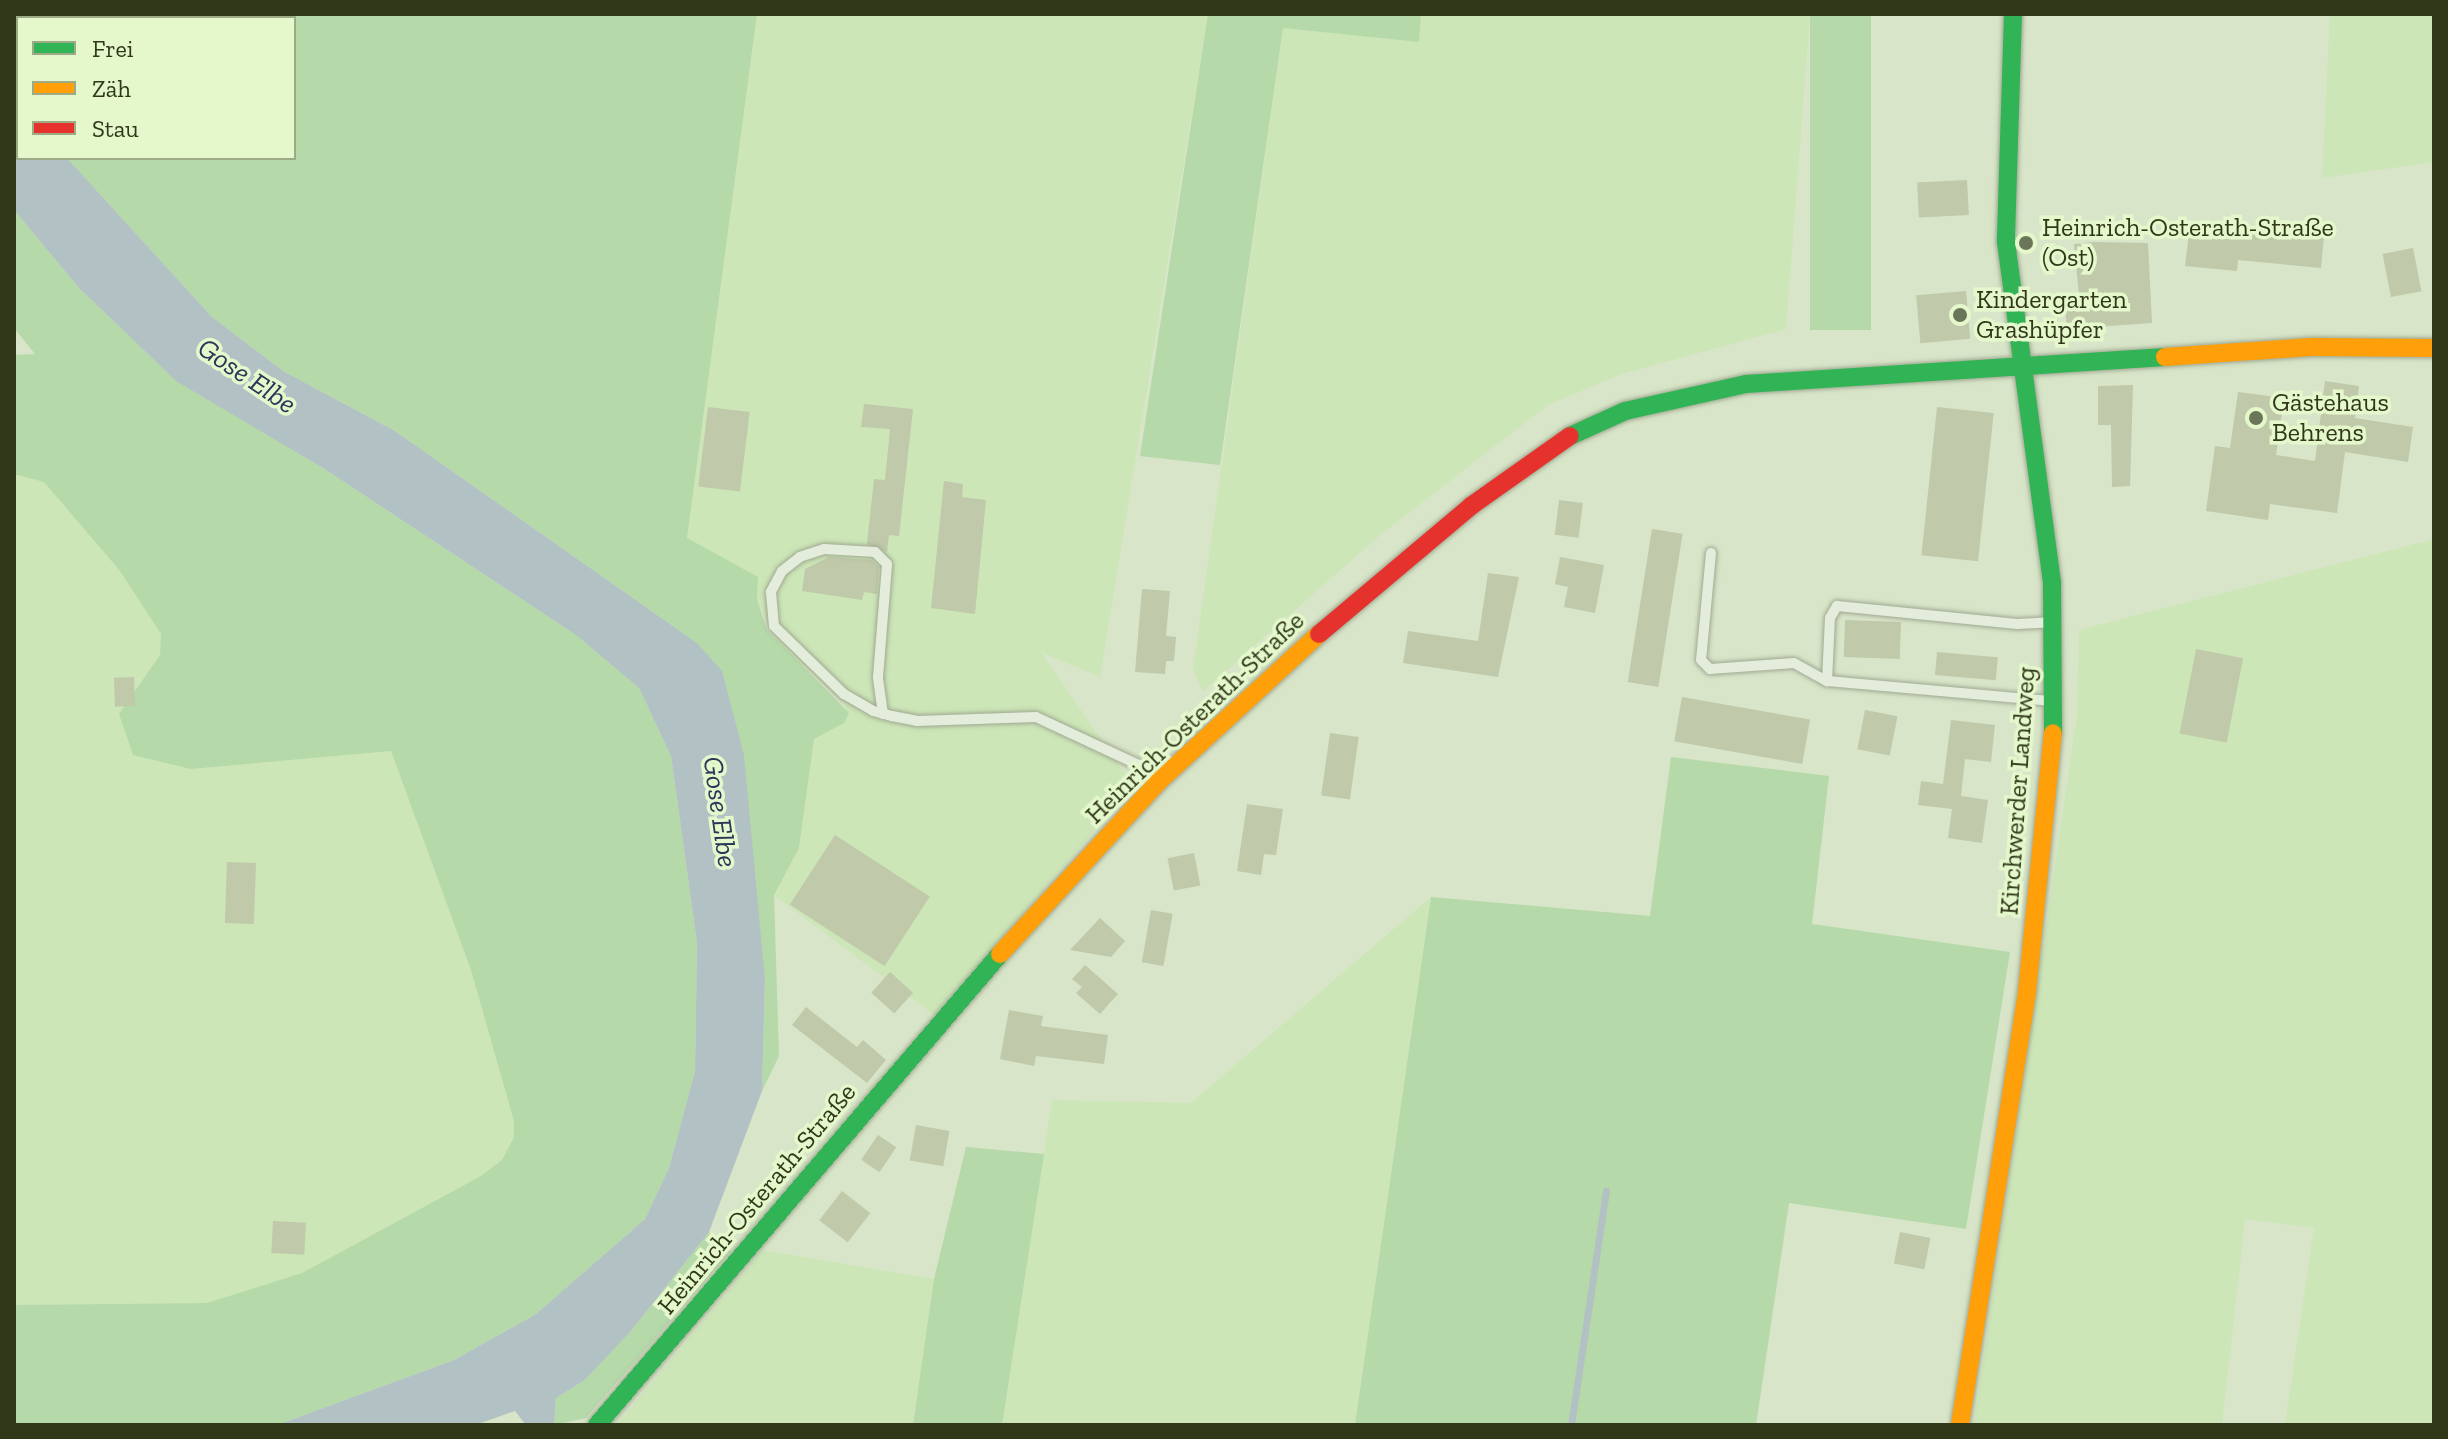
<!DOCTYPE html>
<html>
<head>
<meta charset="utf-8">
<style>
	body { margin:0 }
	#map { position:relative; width:2448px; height:1439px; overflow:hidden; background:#d8e5c8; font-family:"Zilla Slab",serif }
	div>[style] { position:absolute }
	.farmland>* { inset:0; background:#cce6b7 }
	.green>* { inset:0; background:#b5d9a9; transform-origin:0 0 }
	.water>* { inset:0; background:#b2c1c4 }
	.stream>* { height:7px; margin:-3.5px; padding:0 3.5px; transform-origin:3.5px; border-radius:3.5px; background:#b2c1c4 }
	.building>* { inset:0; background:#c0c9a9; transform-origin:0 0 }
	.roads { filter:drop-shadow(0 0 2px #a0a992) drop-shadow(0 0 2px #a0a992) }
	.lane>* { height:10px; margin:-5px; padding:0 5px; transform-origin:5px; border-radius:5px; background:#e4ecdb }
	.fast>* { height:18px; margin:-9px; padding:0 9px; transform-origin:9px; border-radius:9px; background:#30b455 }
	.slow>* { height:18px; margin:-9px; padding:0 9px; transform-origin:9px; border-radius:9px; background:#ff9f0a }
	.jam>* { height:18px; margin:-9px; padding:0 9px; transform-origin:9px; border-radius:9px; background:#e5322d }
	.dots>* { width:22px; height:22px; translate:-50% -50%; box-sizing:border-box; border:4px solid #e4f8cc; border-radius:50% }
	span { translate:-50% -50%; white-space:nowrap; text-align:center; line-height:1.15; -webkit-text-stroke:7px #e4f8cc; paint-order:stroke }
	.poi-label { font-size:26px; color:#31381a }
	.left { translate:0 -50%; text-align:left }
	.street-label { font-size:26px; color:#31381a }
	.water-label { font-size:28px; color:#283759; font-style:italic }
	.frame { position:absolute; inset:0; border:16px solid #31381a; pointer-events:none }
	.legend { position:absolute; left:16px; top:16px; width:280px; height:144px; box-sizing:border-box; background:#e4f8cc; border:2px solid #9cab85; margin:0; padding:10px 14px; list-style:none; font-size:24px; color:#31381a }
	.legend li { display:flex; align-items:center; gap:16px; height:40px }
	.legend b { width:40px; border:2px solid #9cab85 }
</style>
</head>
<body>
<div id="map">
	<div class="farmland">
		<i style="clip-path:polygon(757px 14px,1208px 14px,1100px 677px,1041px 652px,1133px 786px,934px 1015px,774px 895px,799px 848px,814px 739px,844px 723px,845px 704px,776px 641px,757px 599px,687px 538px)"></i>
		<i style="clip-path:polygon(1421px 14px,1810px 14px,1786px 329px,1621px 374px,1548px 405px,1380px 535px,1203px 691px,1193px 670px,1283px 28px,1418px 42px)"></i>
		<i style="clip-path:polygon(2330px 14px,2434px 14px,2434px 162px,2322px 178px)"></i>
		<i style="clip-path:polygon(14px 474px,44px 482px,120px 571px,161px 634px,160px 655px,119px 714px,191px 769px,391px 751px,471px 970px,514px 1121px,514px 1137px,502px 1160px,481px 1176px,302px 1273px,207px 1303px,14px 1305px)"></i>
		<i style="clip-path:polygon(2434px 539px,2434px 1425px,2285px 1425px,2314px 1228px,2245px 1219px,2222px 1425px,1974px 1425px,2077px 715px,2079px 630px)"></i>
		<i style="clip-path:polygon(1431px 897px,1355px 1425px,1002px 1425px,1052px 1100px,1191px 1103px)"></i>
		<i style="clip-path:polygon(763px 1250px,934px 1279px,913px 1425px,617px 1425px)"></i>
	</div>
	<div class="green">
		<i style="clip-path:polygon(14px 14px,757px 14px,687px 538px,758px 577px,757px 599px,767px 630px,849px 713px,844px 723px,814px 739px,799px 848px,774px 895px,779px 1056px,762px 1091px,765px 980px,697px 643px,395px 431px,283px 371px,211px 316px,67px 158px,294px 158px,294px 18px,18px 18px,18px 104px)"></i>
		<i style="clip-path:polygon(1208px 14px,1421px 14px,1419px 42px,1283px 28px,1220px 465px,1140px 456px)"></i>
		<i style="left:1810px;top:14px;width:61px;height:316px"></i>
		<i style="clip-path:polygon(14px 210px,79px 288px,172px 377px,323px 468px,576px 635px,639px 688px,671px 756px,697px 943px,695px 1071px,669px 1168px,645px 1219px,536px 1314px,454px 1360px,277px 1425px,14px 1425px,14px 1305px,207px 1303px,302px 1273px,481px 1176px,502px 1160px,514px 1137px,514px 1121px,471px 970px,391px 751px,191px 769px,133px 755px,119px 714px,160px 655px,161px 634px,120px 571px,44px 482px,14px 474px,14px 355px,35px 354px,14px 328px)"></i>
		<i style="clip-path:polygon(1671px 757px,1829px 776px,1812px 924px,2010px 952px,1966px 1229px,1789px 1203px,1756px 1425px,1355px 1425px,1431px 897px,1650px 916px)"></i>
		<i style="clip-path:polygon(966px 1147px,1044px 1154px,1002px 1425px,913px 1425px,934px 1279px)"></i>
		<i style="clip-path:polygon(709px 1232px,731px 1251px,586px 1418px,554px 1425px,556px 1398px,585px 1380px,631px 1331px)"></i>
	</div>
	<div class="water">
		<i style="clip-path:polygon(14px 99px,18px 158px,67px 158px,211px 316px,283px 371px,395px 431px,697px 643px,722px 671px,744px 755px,765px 980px,762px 1091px,709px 1232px,631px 1331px,585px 1380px,556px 1398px,554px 1425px,526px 1425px,515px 1411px,475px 1425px,277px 1425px,454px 1360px,536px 1314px,645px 1219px,669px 1168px,695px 1071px,697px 943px,671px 756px,639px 688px,576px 635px,323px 468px,176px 381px,79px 288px,14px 210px)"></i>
	</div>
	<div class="stream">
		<i style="left:1571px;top:1425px;width:237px;rotate:-81.5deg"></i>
	</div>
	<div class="building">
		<i style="left:1967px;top:180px;width:35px;height:50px;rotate:87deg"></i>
		<i style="clip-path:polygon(2273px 220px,2325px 225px,2321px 268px,2238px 260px,2237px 271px,2185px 266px,2190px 225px,2271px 234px)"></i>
		<i style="clip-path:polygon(2094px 242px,2148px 243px,2152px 323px,2067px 329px,2064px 296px,2079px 295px,2074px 244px)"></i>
		<i style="left:2413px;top:248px;width:44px;height:31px;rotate:79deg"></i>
		<i style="left:1966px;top:291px;width:48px;height:50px;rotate:85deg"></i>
		<i style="clip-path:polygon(2325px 381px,2359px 386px,2355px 418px,2413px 427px,2408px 462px,2345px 452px,2337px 513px,2270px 504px,2268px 520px,2206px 511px,2215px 446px,2230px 448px,2238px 392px,2284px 398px,2276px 455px,2315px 461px)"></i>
		<i style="clip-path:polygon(2133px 385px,2130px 486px,2112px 487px,2111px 425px,2098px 425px,2098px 386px)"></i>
		<i style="clip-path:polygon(864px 404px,913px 409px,899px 536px,889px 535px,887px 552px,867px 544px,874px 479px,885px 480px,890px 429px,861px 427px)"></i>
		<i style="left:708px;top:407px;width:42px;height:80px;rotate:7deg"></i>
		<i style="left:1937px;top:407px;width:57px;height:149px;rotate:6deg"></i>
		<i style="clip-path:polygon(944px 481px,963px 484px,962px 497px,986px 500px,975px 614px,931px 608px)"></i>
		<i style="left:1559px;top:500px;width:24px;height:35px;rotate:7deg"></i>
		<i style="left:1652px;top:529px;width:31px;height:155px;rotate:9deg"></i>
		<i style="clip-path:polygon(829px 557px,872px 560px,879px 567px,877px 594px,864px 592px,862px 600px,802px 591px,805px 569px)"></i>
		<i style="clip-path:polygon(1560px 557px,1604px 565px,1595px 613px,1564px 607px,1568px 587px,1555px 584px)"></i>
		<i style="clip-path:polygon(1488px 573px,1519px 577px,1498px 677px,1403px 663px,1408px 631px,1478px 641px)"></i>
		<i style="clip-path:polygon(1142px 589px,1170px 591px,1166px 636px,1176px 637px,1174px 661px,1166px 661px,1165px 674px,1135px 672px)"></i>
		<i style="left:1845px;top:620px;width:56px;height:37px;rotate:2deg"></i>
		<i style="left:2196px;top:649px;width:48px;height:86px;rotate:11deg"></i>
		<i style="left:1937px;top:652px;width:61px;height:23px;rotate:5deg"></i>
		<i style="left:134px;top:677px;width:29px;height:20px;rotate:88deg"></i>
		<i style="left:1682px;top:697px;width:130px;height:45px;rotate:10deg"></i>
		<i style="left:1865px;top:710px;width:33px;height:40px;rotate:11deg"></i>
		<i style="clip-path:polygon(1951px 720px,1995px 725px,1991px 762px,1965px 759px,1961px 796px,1988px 800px,1982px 843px,1948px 838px,1952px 809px,1918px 805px,1921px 781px,1943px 784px)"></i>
		<i style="left:1330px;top:733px;width:29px;height:63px;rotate:8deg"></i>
		<i style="clip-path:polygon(1247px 804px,1283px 809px,1276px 855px,1264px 854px,1261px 875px,1237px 871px)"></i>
		<i style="left:835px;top:835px;width:113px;height:83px;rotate:33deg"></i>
		<i style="left:1194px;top:853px;width:33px;height:27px;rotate:79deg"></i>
		<i style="left:227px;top:862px;width:29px;height:61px;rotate:2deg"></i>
		<i style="left:1151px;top:910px;width:22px;height:53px;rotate:10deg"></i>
		<i style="clip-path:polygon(1100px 918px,1125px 941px,1111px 957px,1070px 950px)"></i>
		<i style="clip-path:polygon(1085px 965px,1118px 994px,1100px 1014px,1076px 993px,1082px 987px,1072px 979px)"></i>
		<i style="left:890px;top:972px;width:31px;height:28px;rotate:42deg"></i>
		<i style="clip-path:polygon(806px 1007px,857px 1047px,863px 1040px,886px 1060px,867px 1083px,792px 1025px)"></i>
		<i style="clip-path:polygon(1009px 1010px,1043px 1016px,1041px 1026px,1108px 1035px,1104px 1064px,1036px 1056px,1034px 1066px,1000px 1059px)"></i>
		<i style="left:916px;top:1125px;width:34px;height:36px;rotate:10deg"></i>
		<i style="left:878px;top:1135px;width:22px;height:30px;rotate:34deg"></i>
		<i style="left:842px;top:1191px;width:36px;height:37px;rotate:38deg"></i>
		<i style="left:273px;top:1221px;width:33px;height:32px;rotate:3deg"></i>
		<i style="left:1900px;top:1232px;width:31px;height:32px;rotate:11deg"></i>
	</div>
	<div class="roads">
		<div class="lane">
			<i style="left:1711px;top:553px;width:107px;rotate:95.3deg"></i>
			<i style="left:1701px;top:660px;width:13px;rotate:45deg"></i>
			<i style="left:1710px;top:669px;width:84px;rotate:-4.1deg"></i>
			<i style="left:1794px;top:663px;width:38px;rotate:29deg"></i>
			<i style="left:1827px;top:681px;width:227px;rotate:5.1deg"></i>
			<i style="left:1827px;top:681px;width:63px;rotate:-87.3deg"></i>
			<i style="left:1830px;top:618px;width:14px;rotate:-60deg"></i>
			<i style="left:1837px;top:606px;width:181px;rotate:5.7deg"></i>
			<i style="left:2017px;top:624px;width:34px;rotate:-3deg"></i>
			<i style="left:883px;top:714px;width:37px;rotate:-98deg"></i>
			<i style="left:878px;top:677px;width:113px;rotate:-85.4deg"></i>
			<i style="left:887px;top:564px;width:17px;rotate:-135deg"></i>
			<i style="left:875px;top:552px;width:51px;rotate:-176.6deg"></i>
			<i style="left:824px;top:549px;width:25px;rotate:162deg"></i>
			<i style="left:800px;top:557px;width:23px;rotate:142deg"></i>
			<i style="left:782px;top:571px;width:24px;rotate:118deg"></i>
			<i style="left:771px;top:592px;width:34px;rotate:85deg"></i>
			<i style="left:774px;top:626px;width:98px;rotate:44.2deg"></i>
			<i style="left:844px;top:694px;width:34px;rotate:30deg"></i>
			<i style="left:873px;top:711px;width:20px;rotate:15deg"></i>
			<i style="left:892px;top:716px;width:25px;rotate:11deg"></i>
			<i style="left:917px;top:721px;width:119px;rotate:-1.9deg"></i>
			<i style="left:1036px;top:717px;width:114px;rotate:25deg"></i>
			<i style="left:1139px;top:765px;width:23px;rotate:45deg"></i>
		</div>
		<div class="fast">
			<i style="left:2013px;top:14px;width:228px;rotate:91.8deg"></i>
			<i style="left:2006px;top:242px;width:344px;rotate:82.3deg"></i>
			<i style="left:2052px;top:583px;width:150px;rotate:89.6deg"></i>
			<i style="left:1570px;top:436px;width:60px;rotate:-24.4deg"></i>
			<i style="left:1625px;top:411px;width:124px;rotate:-12.6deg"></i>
			<i style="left:1746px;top:384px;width:420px;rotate:-3.7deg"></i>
			<i style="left:597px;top:1425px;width:620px;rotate:-49.45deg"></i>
		</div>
		<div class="slow">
			<i style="left:2165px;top:357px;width:147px;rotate:-3.9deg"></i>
			<i style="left:2312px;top:347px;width:122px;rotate:0.5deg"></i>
			<i style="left:1000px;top:954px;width:232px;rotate:-47.4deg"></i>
			<i style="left:1157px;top:783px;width:220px;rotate:-42.6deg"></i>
			<i style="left:1960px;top:1425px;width:438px;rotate:-81.2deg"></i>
			<i style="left:2027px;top:992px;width:260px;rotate:-84.3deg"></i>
		</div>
		<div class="jam">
			<i style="left:1319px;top:634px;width:199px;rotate:-40.1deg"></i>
			<i style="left:1471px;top:506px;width:121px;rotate:-35.3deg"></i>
		</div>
	</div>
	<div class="dots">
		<i style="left:2026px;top:243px;background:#6b7557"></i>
		<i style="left:1960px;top:315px;background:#6b7557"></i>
		<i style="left:2256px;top:418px;background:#6b7557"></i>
	</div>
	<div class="poi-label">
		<span class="left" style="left:2042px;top:243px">Heinrich-Osterath-Straße<br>(Ost)</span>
		<span class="left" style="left:1976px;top:315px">Kindergarten<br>Grashüpfer</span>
		<span class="left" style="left:2272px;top:418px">Gästehaus<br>Behrens</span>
	</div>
	<div class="street-label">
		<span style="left:1195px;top:718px;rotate:-44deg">Heinrich-Osterath-Straße</span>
		<span style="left:2018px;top:791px;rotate:-86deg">Kirchwerder Landweg</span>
		<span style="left:757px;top:1199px;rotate:-50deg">Heinrich-Osterath-Straße</span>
	</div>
	<div class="water-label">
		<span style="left:247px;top:376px;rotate:34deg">Gose Elbe</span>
		<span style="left:720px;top:812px;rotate:82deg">Gose Elbe</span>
	</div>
	<div class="frame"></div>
	<ul class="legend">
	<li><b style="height:10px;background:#30b455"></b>Frei</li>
	<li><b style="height:10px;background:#ff9f0a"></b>Zäh</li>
	<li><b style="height:10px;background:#e5322d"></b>Stau</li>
	</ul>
</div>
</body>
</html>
